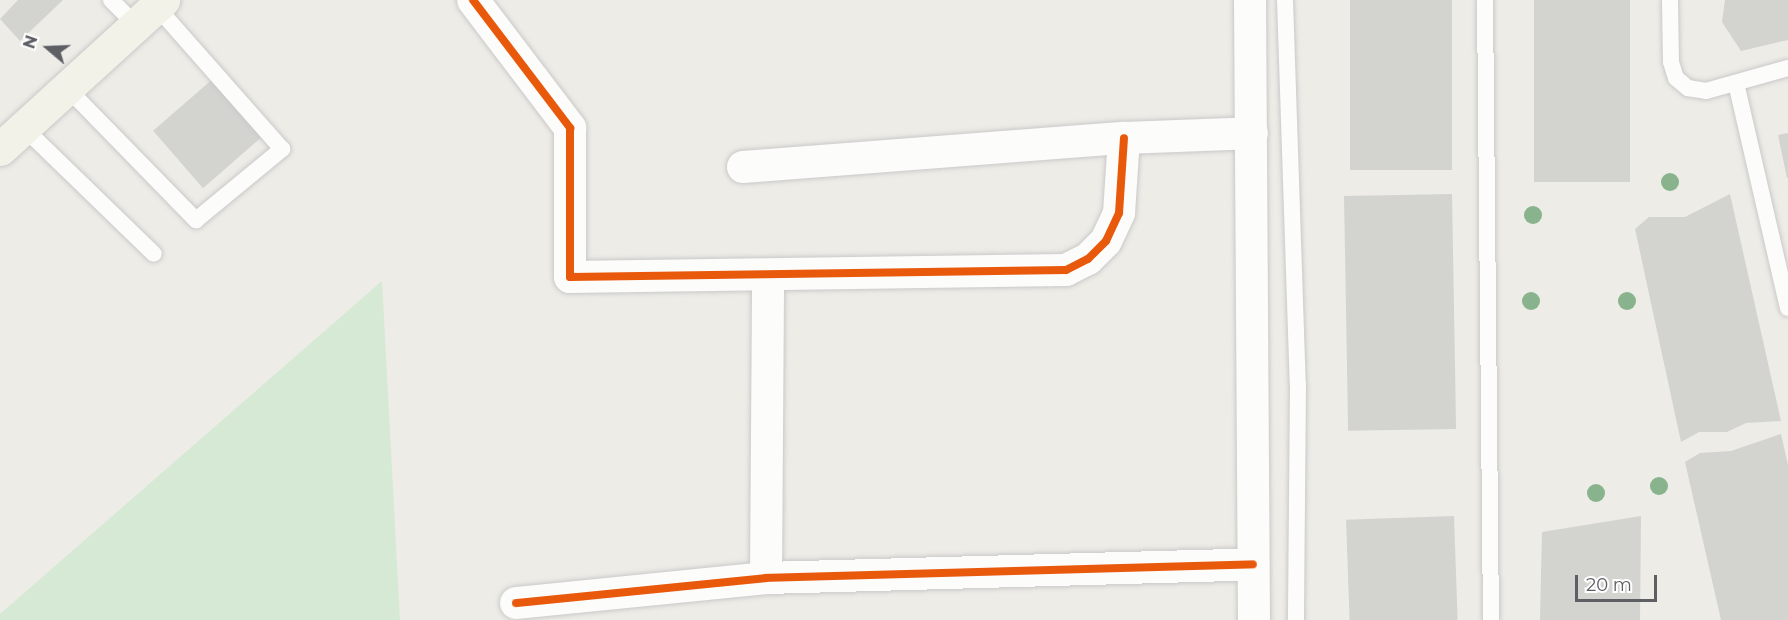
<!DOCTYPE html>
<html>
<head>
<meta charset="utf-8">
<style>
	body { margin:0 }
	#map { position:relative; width:1788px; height:620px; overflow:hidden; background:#edece7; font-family:Montserrat,sans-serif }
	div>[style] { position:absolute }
	.green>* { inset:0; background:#d5e9d4 }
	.building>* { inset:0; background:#d3d3d0; transform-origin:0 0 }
	.roads { filter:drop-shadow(0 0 2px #cac9c9) drop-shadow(0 0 2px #cac9c9) }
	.lane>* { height:16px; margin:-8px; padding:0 8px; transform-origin:8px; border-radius:8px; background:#fcfcfb }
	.street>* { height:32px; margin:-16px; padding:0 16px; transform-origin:16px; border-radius:16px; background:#fcfcfb }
	.primary>* { height:33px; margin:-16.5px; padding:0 16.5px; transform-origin:16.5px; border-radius:16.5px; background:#f3f2e8 }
	.cycleway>* { height:8px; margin:-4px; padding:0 4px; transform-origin:4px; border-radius:4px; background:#e8590c }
	.trees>* { width:18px; height:18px; margin:-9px; border-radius:50%; background:#88b38c }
	span { translate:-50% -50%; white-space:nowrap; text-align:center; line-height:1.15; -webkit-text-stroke:4.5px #fff; paint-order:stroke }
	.north { position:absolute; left:18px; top:18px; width:60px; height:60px; -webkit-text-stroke:4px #fff; paint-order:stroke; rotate:289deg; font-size:16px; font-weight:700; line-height:24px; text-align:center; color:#5d5f65 }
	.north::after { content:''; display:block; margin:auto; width:21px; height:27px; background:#5d5f65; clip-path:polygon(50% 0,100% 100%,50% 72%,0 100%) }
	.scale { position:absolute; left:1575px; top:575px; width:82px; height:27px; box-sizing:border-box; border:3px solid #5d5f65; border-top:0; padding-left:8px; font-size:18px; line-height:21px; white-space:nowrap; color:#5d5f65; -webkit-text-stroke:4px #fff; paint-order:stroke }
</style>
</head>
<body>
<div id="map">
	<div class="green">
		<i style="clip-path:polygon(382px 281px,400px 620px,0 620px,0 614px)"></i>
	</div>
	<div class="building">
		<i style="clip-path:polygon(18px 0,63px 0,20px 41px,0 19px)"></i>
		<i style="left:1350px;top:0;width:102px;height:170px"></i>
		<i style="left:1534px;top:0;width:96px;height:182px"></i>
		<i style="clip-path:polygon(1725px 0,1788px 0,1788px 40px,1741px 51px,1722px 22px)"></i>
		<i style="left:215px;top:77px;width:76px;height:82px;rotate:49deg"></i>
		<i style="clip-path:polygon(1788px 133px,1788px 178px,1787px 178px,1778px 135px)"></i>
		<i style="left:1452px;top:194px;width:235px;height:108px;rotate:89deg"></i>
		<i style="clip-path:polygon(1730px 194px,1781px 421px,1746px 423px,1727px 432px,1699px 432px,1681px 442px,1635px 229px,1649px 217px,1685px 217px)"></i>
		<i style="clip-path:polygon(1781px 434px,1788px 465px,1788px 620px,1721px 620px,1685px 462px,1700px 453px,1731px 451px)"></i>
		<i style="left:1454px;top:516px;width:104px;height:108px;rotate:88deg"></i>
		<i style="clip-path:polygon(1641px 516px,1640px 620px,1540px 620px,1542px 532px)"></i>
	</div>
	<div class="roads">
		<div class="lane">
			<i style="left:111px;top:0;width:35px;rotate:45deg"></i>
			<i style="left:1285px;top:0;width:385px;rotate:88.1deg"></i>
			<i style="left:1298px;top:385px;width:235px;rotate:90.5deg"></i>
			<i style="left:1485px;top:0;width:620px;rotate:89.45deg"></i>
			<i style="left:1670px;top:0;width:62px;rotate:89.1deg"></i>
			<i style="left:1671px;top:62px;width:17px;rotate:73deg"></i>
			<i style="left:1676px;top:78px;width:16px;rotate:40deg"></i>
			<i style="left:1688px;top:88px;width:18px;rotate:9deg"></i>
			<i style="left:1706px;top:91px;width:85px;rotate:-15.7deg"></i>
			<i style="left:1736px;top:83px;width:231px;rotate:77deg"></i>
			<i style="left:67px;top:88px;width:185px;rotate:45.7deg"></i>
			<i style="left:196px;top:220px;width:112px;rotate:-39.5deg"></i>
			<i style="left:282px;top:149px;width:191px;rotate:-131.4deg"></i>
			<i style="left:23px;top:127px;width:182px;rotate:44.1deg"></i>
		</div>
		<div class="street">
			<i style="left:473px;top:0;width:161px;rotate:52.8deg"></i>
			<i style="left:570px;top:128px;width:149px;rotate:90deg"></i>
			<i style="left:570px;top:277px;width:496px;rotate:-0.8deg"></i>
			<i style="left:1066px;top:270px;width:25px;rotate:-27deg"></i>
			<i style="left:1088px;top:259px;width:25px;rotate:-45deg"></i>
			<i style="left:1106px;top:241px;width:31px;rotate:-65deg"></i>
			<i style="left:1119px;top:213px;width:75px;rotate:-86.2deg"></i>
			<i style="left:1250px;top:0;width:620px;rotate:89.63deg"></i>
			<i style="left:743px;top:167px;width:382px;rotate:-4.4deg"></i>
			<i style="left:1124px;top:138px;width:128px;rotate:-2.2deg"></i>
			<i style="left:766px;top:578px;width:301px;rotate:-89.6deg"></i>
			<i style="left:516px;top:603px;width:251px;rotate:-5.7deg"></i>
			<i style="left:766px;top:578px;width:487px;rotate:-1.6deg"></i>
		</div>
		<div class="primary">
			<i style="left:0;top:149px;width:221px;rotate:-42.4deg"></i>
		</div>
	</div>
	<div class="cycleway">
		<i style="left:473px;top:0;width:161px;rotate:52.8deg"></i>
		<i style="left:570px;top:128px;width:149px;rotate:90deg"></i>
		<i style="left:570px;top:277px;width:496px;rotate:-0.8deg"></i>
		<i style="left:1066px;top:270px;width:25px;rotate:-27deg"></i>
		<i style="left:1088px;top:259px;width:25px;rotate:-45deg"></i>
		<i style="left:1106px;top:241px;width:31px;rotate:-65deg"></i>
		<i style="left:1119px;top:213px;width:75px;rotate:-86.2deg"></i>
		<i style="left:516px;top:603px;width:251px;rotate:-5.7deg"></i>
		<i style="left:766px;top:578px;width:487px;rotate:-1.6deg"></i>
	</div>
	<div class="trees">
		<i style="left:1670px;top:182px"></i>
		<i style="left:1533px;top:215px"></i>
		<i style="left:1531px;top:301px"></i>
		<i style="left:1627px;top:301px"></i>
		<i style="left:1659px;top:486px"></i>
		<i style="left:1596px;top:493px"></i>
	</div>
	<div class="north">N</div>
	<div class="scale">20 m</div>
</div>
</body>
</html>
